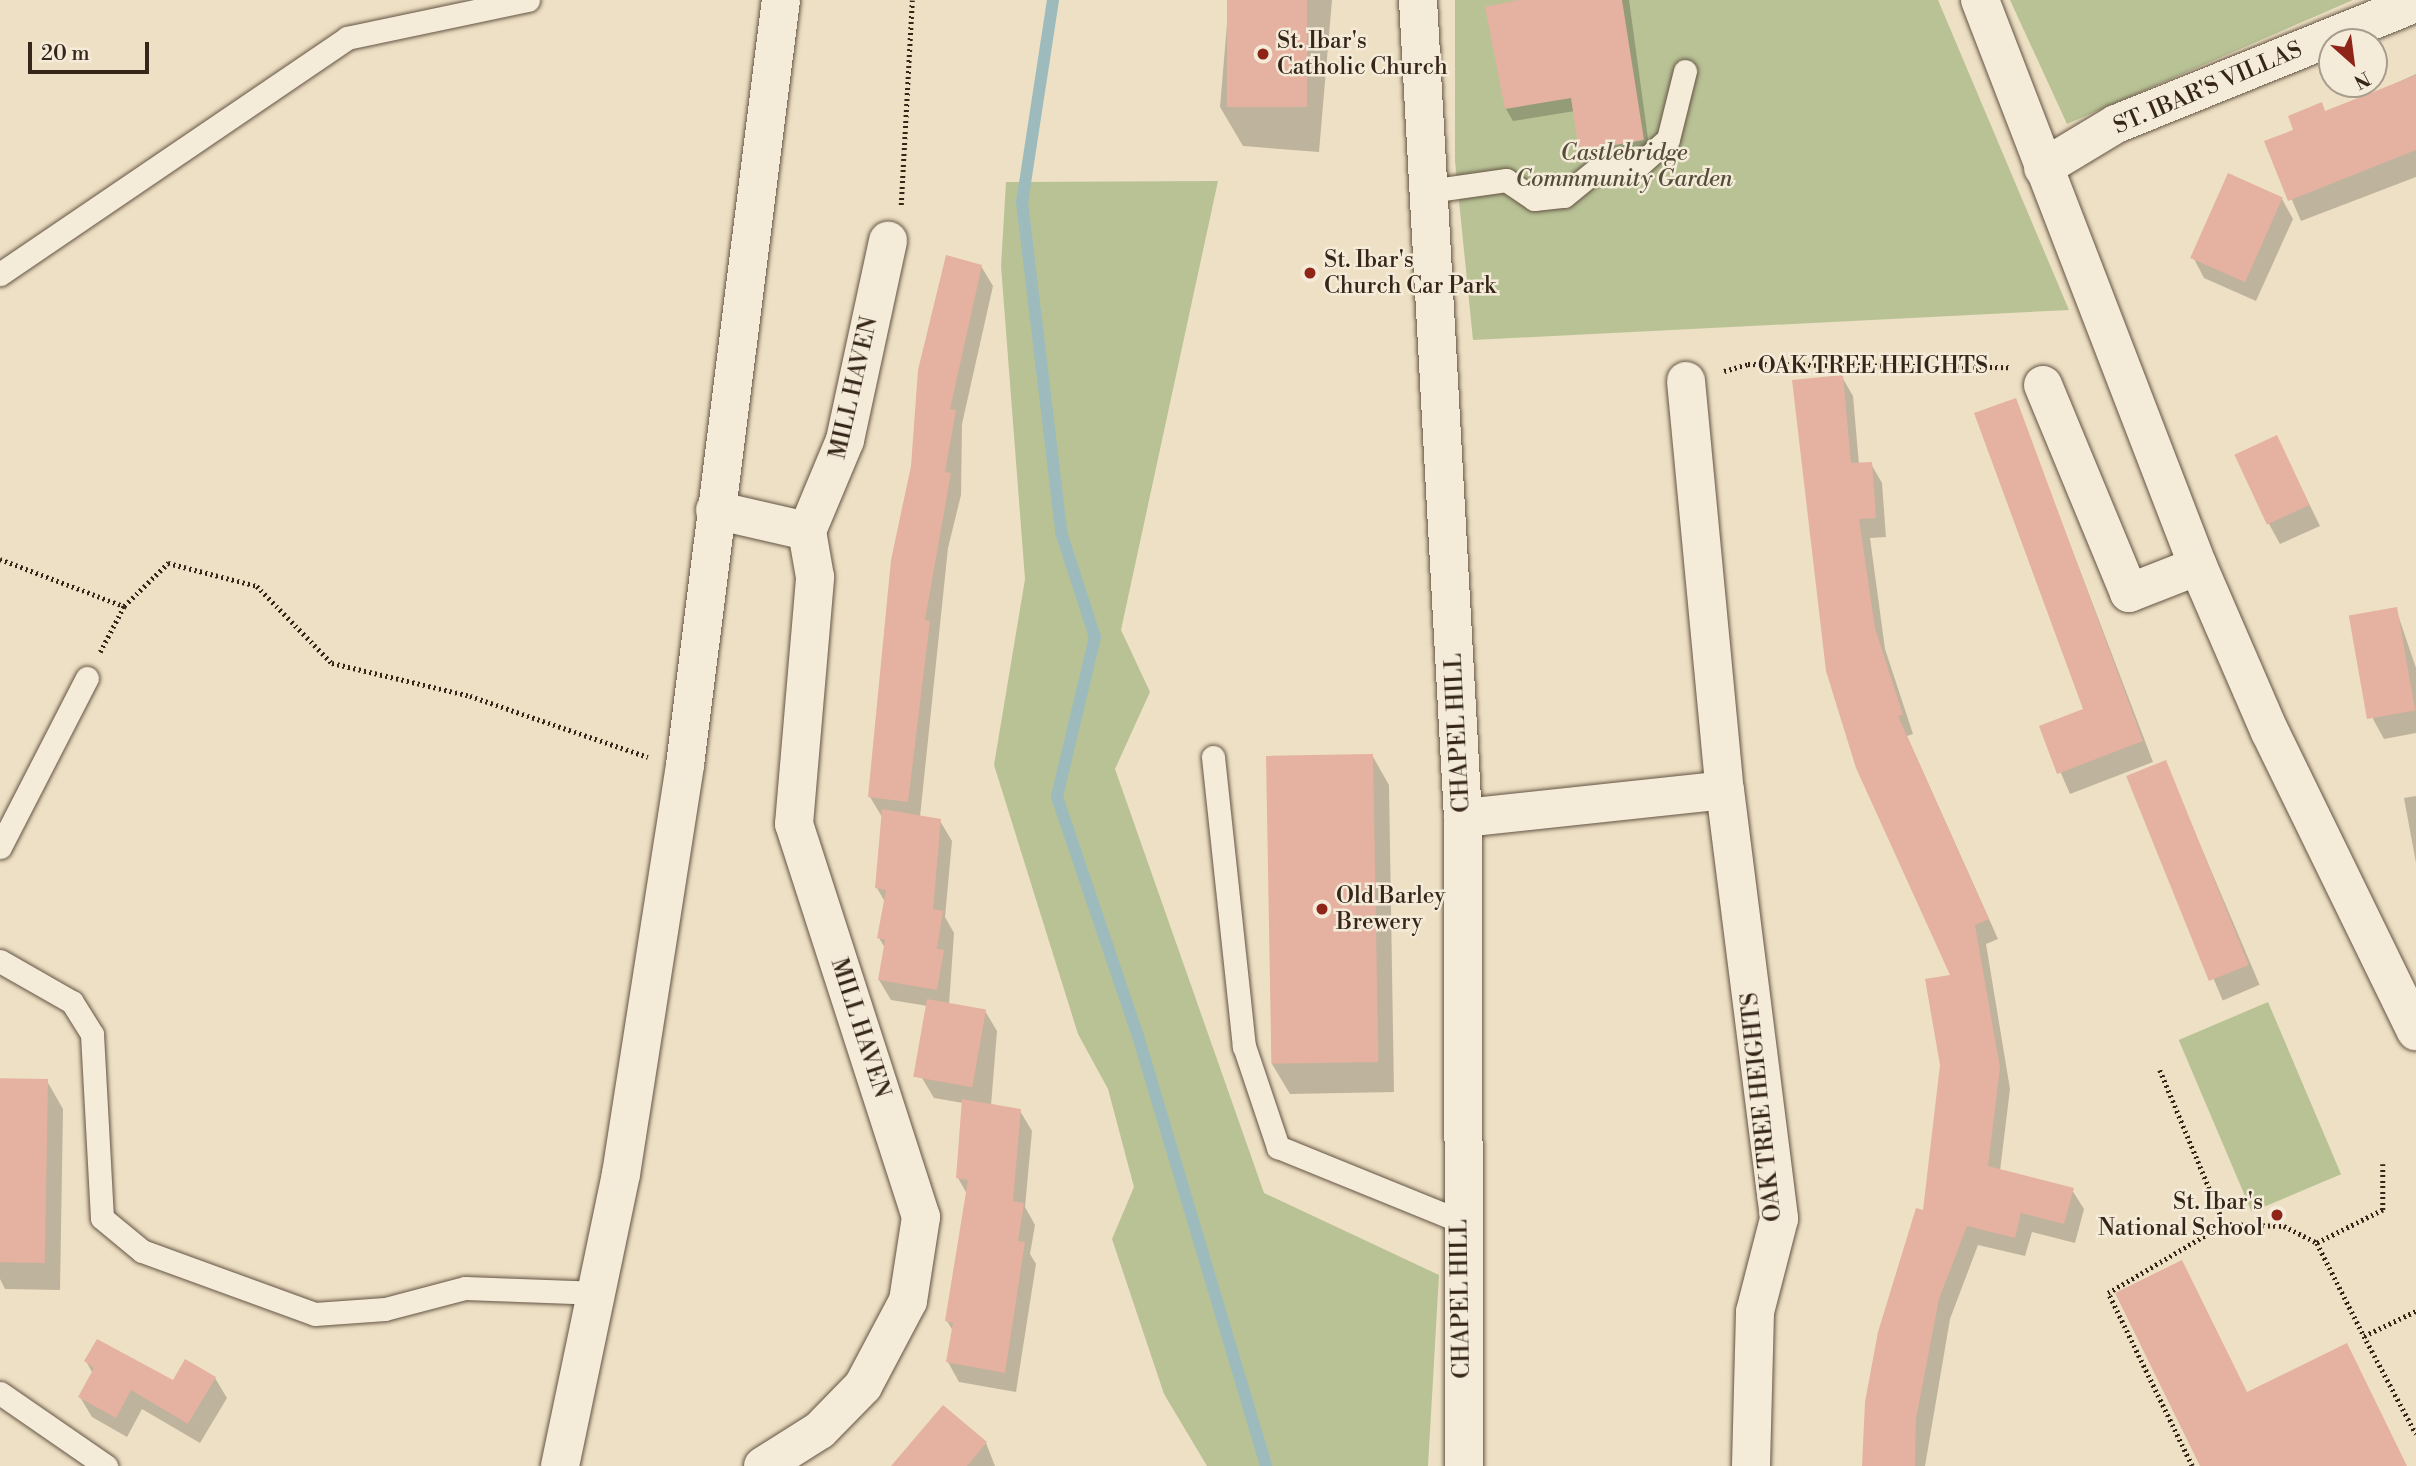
<!DOCTYPE html>
<html>
<head>
<meta charset="utf-8">
<style>
	body { margin:0 }
	#map { position:relative; width:2416px; height:1466px; overflow:hidden; background:#eee0c4; font-family:"Libre Bodoni",serif }
	div>[style] { position:absolute }
	.green>* { inset:0; background:#b8c295; transform-origin:0 0 }
	.shadow>* { inset:0; background:#0003; transform-origin:0 0 }
	.stream>* { height:12px; margin:-6px; padding:0 6px; transform-origin:6px; border-radius:6px; background:#9dbbbd }
	.building>* { inset:0; background:#e5b1a0; transform-origin:0 0 }
	.path>* { height:4.5px; margin-top:-2.25px; transform-origin:0; background:repeating-linear-gradient(90deg,#36261a 0 2px,transparent 0 5.5px) }
	.roads { filter:drop-shadow(0 0 2px #645444) drop-shadow(0 0 2px #645444) }
	.service>* { height:23px; margin:-11.5px; padding:0 11.5px; transform-origin:11.5px; border-radius:11.5px; background:#f4ebd9 }
	.minor>* { height:38px; margin:-19px; padding:0 19px; transform-origin:19px; border-radius:19px; background:#f4ebd9 }
	.tertiary>* { height:38px; margin:-19px; padding:0 19px; transform-origin:19px; border-radius:19px; background:#f4ebd9 }
	.secondary>* { height:38px; margin:-19px; padding:0 19px; transform-origin:19px; border-radius:19px; background:#f4ebd9 }
	.dots>* { width:19px; height:19px; translate:-50% -50%; box-sizing:border-box; border:4px solid #f4ebd9; border-radius:50% }
	span { translate:-50% -50%; white-space:nowrap; text-align:center; line-height:1.15; -webkit-text-stroke:5px #f4ebd9; paint-order:stroke }
	.poi-label { font-size:23px; color:#36261a }
	.left { translate:0 -50%; text-align:left }
	.right { translate:-100% -50%; text-align:right }
	.street-label { font-size:23px; color:#36261a }
	.park-label { font-size:23px; color:#564d39; font-style:italic }
	.north { position:absolute; left:2318px; top:28px; width:70px; height:70px; box-sizing:border-box; background:#f4ebd9; border:2px solid #a89c8d; border-radius:50%; rotate:152deg; font-size:19px; font-weight:700; line-height:28px; text-align:center; color:#36261a }
	.north::after { content:''; display:block; margin:auto; width:24px; height:32px; background:#8f2418; clip-path:polygon(50% 0,100% 100%,50% 72%,0 100%) }
	.scale { position:absolute; left:28px; top:42px; width:121px; height:32px; box-sizing:border-box; border:4px solid #36261a; border-top:0; padding-left:9px; font-size:21px; line-height:24px; white-space:nowrap; color:#36261a; -webkit-text-stroke:5px #f4ebd9; paint-order:stroke }
</style>
</head>
<body>
<div id="map">
	<div class="green">
		<i style="clip-path:polygon(1455px 0,1938px 0,2069px 310px,1473px 340px,1455px 161px)"></i>
		<i style="clip-path:polygon(2010px 0,2353px 0,2067px 124px)"></i>
		<i style="clip-path:polygon(1218px 181px,1121px 630px,1150px 692px,1115px 769px,1264px 1193px,1439px 1275px,1428px 1466px,1207px 1466px,1164px 1394px,1112px 1239px,1134px 1187px,1108px 1089px,1078px 1034px,994px 765px,1025px 579px,1001px 266px,1006px 182px)"></i>
		<i style="left:2268px;top:1002px;width:187px;height:97px;rotate:67deg"></i>
	</div>
	<div class="shadow">
		<i style="clip-path:polygon(1229px 0,1332px 0,1319px 152px,1243px 146px,1220px 107px)"></i>
		<i style="clip-path:polygon(1527px 0,1629px 0,1650px 153px,1588px 163px,1575px 111px,1513px 121px,1506px 109px)"></i>
		<i style="clip-path:polygon(2416px 74px,2416px 177px,2301px 221px,2267px 142px)"></i>
		<i style="clip-path:polygon(2282px 199px,2293px 219px,2256px 301px,2204px 278px,2193px 257px)"></i>
		<i style="clip-path:polygon(981px 266px,993px 286px,962px 424px,961px 495px,948px 548px,920px 817px,940px 821px,952px 841px,945px 917px,954px 933px,949px 1005px,985px 1011px,997px 1031px,991px 1106px,1020px 1111px,1032px 1131px,1025px 1207px,1035px 1225px,1030px 1254px,1036px 1264px,1016px 1392px,959px 1382px,948px 1362px,953px 1331px,947px 1321px,967px 1194px,958px 1178px,963px 1103px,934px 1098px,922px 1078px,928px 1006px,891px 1000px,879px 980px,885px 948px,879px 938px,885px 902px,877px 888px,882px 817px,870px 797px,893px 560px)"></i>
		<i style="clip-path:polygon(1842px 377px,1853px 396px,1859px 465px,1871px 464px,1882px 483px,1886px 537px,1870px 538px,1885px 649px,1913px 734px,1907px 736px,1998px 939px,1986px 944px,2010px 1089px,2000px 1171px,2072px 1190px,2084px 1209px,2075px 1243px,2032px 1232px,2025px 1256px,1978px 1245px,1950px 1319px,1925px 1466px,1864px 1466px,1924px 1213px,1953px 976px,1857px 767px)"></i>
		<i style="clip-path:polygon(2015px 400px,2153px 762px,2070px 794px,2041px 727px,2085px 710px)"></i>
		<i style="clip-path:polygon(2277px 438px,2320px 526px,2280px 544px,2269px 524px)"></i>
		<i style="clip-path:polygon(2396px 609px,2416px 668px,2416px 733px,2384px 739px,2373px 719px)"></i>
		<i style="clip-path:polygon(1372px 755px,1389px 785px,1394px 1092px,1290px 1094px,1272px 1064px,1268px 758px)"></i>
		<i style="left:2165px;top:762px;width:242px;height:40px;rotate:67deg"></i>
		<i style="clip-path:polygon(2416px 796px,2416px 863px,2404px 798px)"></i>
		<i style="clip-path:polygon(0 1081px,47px 1081px,63px 1109px,60px 1290px,5px 1289px,0 1279px)"></i>
		<i style="clip-path:polygon(86px 1361px,174px 1382px,215px 1378px,227px 1398px,200px 1443px,142px 1409px,127px 1437px,92px 1417px,80px 1397px,93px 1374px)"></i>
		<i style="clip-path:polygon(986px 1443px,995px 1466px,893px 1466px)"></i>
	</div>
	<div class="stream">
		<i style="left:1053px;top:0;width:204px;rotate:98.7deg"></i>
		<i style="left:1022px;top:202px;width:335px;rotate:83.2deg"></i>
		<i style="left:1062px;top:535px;width:107px;rotate:72.1deg"></i>
		<i style="left:1095px;top:637px;width:164px;rotate:103.4deg"></i>
		<i style="left:1057px;top:797px;width:252px;rotate:71.3deg"></i>
		<i style="left:1138px;top:1036px;width:449px;rotate:73.4deg"></i>
	</div>
	<div class="building">
		<i style="left:1227px;top:0;width:80px;height:107px"></i>
		<i style="clip-path:polygon(1518px 0,1622px 0,1644px 140px,1579px 151px,1571px 98px,1505px 109px,1485px 7px)"></i>
		<i style="clip-path:polygon(2416px 75px,2416px 150px,2288px 201px,2264px 141px,2293px 130px,2288px 116px,2322px 102px,2325px 111px)"></i>
		<i style="left:2228px;top:173px;width:60px;height:93px;rotate:24deg"></i>
		<i style="clip-path:polygon(946px 255px,982px 265px,950px 409px,956px 410px,945px 472px,951px 473px,925px 620px,930px 621px,908px 802px,868px 797px,891px 560px,911px 466px,918px 370px)"></i>
		<i style="clip-path:polygon(1843px 375px,1851px 463px,1872px 462px,1876px 518px,1859px 519px,1875px 628px,1903px 715px,1898px 716px,1989px 919px,1975px 925px,2000px 1068px,1988px 1166px,2074px 1188px,2064px 1224px,2021px 1213px,2015px 1238px,1967px 1226px,1939px 1299px,1916px 1419px,1915px 1466px,1862px 1466px,1865px 1402px,1878px 1332px,1916px 1208px,1923px 1210px,1940px 1065px,1925px 979px,1950px 975px,1856px 768px,1826px 671px,1792px 380px)"></i>
		<i style="clip-path:polygon(2016px 398px,2143px 741px,2057px 774px,2039px 726px,2083px 709px,1974px 413px)"></i>
		<i style="left:2277px;top:435px;width:77px;height:47px;rotate:65deg"></i>
		<i style="left:2397px;top:607px;width:105px;height:49px;rotate:80deg"></i>
		<i style="left:1373px;top:754px;width:308px;height:107px;rotate:89deg"></i>
		<i style="left:2166px;top:760px;width:221px;height:43px;rotate:68deg"></i>
		<i style="clip-path:polygon(882px 809px,941px 819px,933px 909px,943px 911px,937px 949px,944px 950px,937px 990px,878px 980px,885px 940px,877px 938px,886px 890px,875px 888px)"></i>
		<i style="left:927px;top:999px;width:60px;height:79px;rotate:10deg"></i>
		<i style="left:48px;top:1079px;width:184px;height:48px;rotate:91deg"></i>
		<i style="clip-path:polygon(962px 1099px,1021px 1109px,1013px 1201px,1024px 1203px,1018px 1241px,1025px 1242px,1005px 1373px,946px 1362px,953px 1323px,945px 1321px,968px 1180px,956px 1178px)"></i>
		<i style="clip-path:polygon(2182px 1260px,2247px 1392px,2347px 1343px,2407px 1466px,2200px 1466px,2115px 1293px)"></i>
		<i style="clip-path:polygon(97px 1339px,173px 1380px,185px 1359px,216px 1377px,188px 1424px,131px 1390px,116px 1418px,78px 1397px,94px 1368px,84px 1361px)"></i>
		<i style="clip-path:polygon(943px 1405px,987px 1442px,967px 1466px,891px 1466px)"></i>
	</div>
	<div class="path">
		<i style="left:901px;top:205px;width:205px;rotate:-86.9deg"></i>
		<i style="left:1724px;top:371px;width:25px;rotate:-16deg"></i>
		<i style="left:1748px;top:364px;width:261px;rotate:0.7deg"></i>
		<i style="left:0;top:559px;width:133px;rotate:20.8deg"></i>
		<i style="left:124px;top:606px;width:62px;rotate:-44.3deg"></i>
		<i style="left:168px;top:563px;width:92px;rotate:14.5deg"></i>
		<i style="left:257px;top:586px;width:107px;rotate:45.8deg"></i>
		<i style="left:332px;top:663px;width:142px;rotate:13.4deg"></i>
		<i style="left:470px;top:696px;width:188px;rotate:18.9deg"></i>
		<i style="left:100px;top:652px;width:52px;rotate:-62.4deg"></i>
		<i style="left:2160px;top:1070px;width:167px;rotate:67.4deg"></i>
		<i style="left:2383px;top:1164px;width:46px;rotate:90deg"></i>
		<i style="left:2383px;top:1210px;width:74px;rotate:153.4deg"></i>
		<i style="left:2317px;top:1243px;width:104px;rotate:63.2deg"></i>
		<i style="left:2364px;top:1336px;width:58px;rotate:-25.7deg"></i>
		<i style="left:2364px;top:1336px;width:111px;rotate:62deg"></i>
		<i style="left:2192px;top:1466px;width:192px;rotate:-115.9deg"></i>
		<i style="left:2108px;top:1293px;width:135px;rotate:-30.7deg"></i>
		<i style="left:2224px;top:1224px;width:60px;rotate:1.9deg"></i>
		<i style="left:2284px;top:1226px;width:37px;rotate:27deg"></i>
	</div>
	<div class="roads">
		<div class="service">
			<i style="left:1429px;top:191px;width:78px;rotate:-8.1deg"></i>
			<i style="left:1506px;top:180px;width:34px;rotate:34deg"></i>
			<i style="left:1534px;top:199px;width:30px;rotate:-6deg"></i>
			<i style="left:1564px;top:196px;width:41px;rotate:-39.1deg"></i>
			<i style="left:1596px;top:170px;width:42px;rotate:-5.4deg"></i>
			<i style="left:1638px;top:166px;width:40px;rotate:-42deg"></i>
			<i style="left:1668px;top:139px;width:70px;rotate:-76deg"></i>
			<i style="left:0;top:274px;width:420px;rotate:-34.2deg"></i>
			<i style="left:347px;top:38px;width:185px;rotate:-11.9deg"></i>
			<i style="left:1213px;top:757px;width:291px;rotate:83.9deg"></i>
			<i style="left:1244px;top:1046px;width:107px;rotate:71.4deg"></i>
			<i style="left:1278px;top:1147px;width:196px;rotate:22.1deg"></i>
			<i style="left:0;top:847px;width:190px;rotate:-62.8deg"></i>
			<i style="left:0;top:961px;width:83px;rotate:29.7deg"></i>
			<i style="left:72px;top:1002px;width:38px;rotate:58deg"></i>
			<i style="left:92px;top:1034px;width:184px;rotate:86.9deg"></i>
			<i style="left:102px;top:1218px;width:52px;rotate:39.5deg"></i>
			<i style="left:142px;top:1251px;width:184px;rotate:20deg"></i>
			<i style="left:315px;top:1314px;width:70px;rotate:-4.1deg"></i>
			<i style="left:385px;top:1309px;width:83px;rotate:-14.7deg"></i>
			<i style="left:465px;top:1288px;width:135px;rotate:2.1deg"></i>
			<i style="left:0;top:1393px;width:129px;rotate:34.6deg"></i>
		</div>
		<div class="minor">
			<i style="left:2043px;top:168px;width:85px;rotate:-31.1deg"></i>
			<i style="left:2116px;top:124px;width:323px;rotate:-22deg"></i>
			<i style="left:1686px;top:381px;width:411px;rotate:84.6deg"></i>
			<i style="left:1725px;top:790px;width:432px;rotate:82.8deg"></i>
			<i style="left:1779px;top:1219px;width:96px;rotate:104.5deg"></i>
			<i style="left:1755px;top:1312px;width:154px;rotate:91.5deg"></i>
			<i style="left:2043px;top:385px;width:225px;rotate:67.5deg"></i>
			<i style="left:2129px;top:593px;width:74px;rotate:-21.4deg"></i>
			<i style="left:715px;top:510px;width:94px;rotate:12.9deg"></i>
			<i style="left:1463px;top:818px;width:263px;rotate:-6.1deg"></i>
			<i style="left:763px;top:1466px;width:67px;rotate:-32.3deg"></i>
			<i style="left:820px;top:1430px;width:62px;rotate:-45.7deg"></i>
			<i style="left:863px;top:1386px;width:96px;rotate:-62.1deg"></i>
			<i style="left:908px;top:1301px;width:85px;rotate:-81.2deg"></i>
			<i style="left:921px;top:1217px;width:413px;rotate:-107.9deg"></i>
			<i style="left:794px;top:824px;width:248px;rotate:-85.1deg"></i>
			<i style="left:815px;top:577px;width:47px;rotate:-99.9deg"></i>
			<i style="left:807px;top:531px;width:99px;rotate:-67.3deg"></i>
			<i style="left:845px;top:440px;width:204px;rotate:-77.8deg"></i>
		</div>
		<div class="tertiary">
			<i style="left:1418px;top:0;width:819px;rotate:86.85deg"></i>
			<i style="left:1463px;top:818px;width:648px;rotate:89.91deg"></i>
			<i style="left:1980px;top:0;width:607px;rotate:68.94deg"></i>
			<i style="left:2198px;top:566px;width:181px;rotate:66.6deg"></i>
			<i style="left:2270px;top:732px;width:333px;rotate:64deg"></i>
		</div>
		<div class="secondary">
			<i style="left:560px;top:1466px;width:298px;rotate:-78.2deg"></i>
			<i style="left:621px;top:1174px;width:414px;rotate:-81.1deg"></i>
			<i style="left:685px;top:765px;width:771px;rotate:-82.85deg"></i>
		</div>
	</div>
	<div class="dots">
		<i style="left:1263px;top:54px;background:#8f2418"></i>
		<i style="left:1310px;top:273px;background:#8f2418"></i>
		<i style="left:1322px;top:909px;background:#8f2418"></i>
		<i style="left:2277px;top:1215px;background:#8f2418"></i>
	</div>
	<div class="poi-label">
		<span class="left" style="left:1277px;top:54px">St. Ibar's<br>Catholic Church</span>
		<span class="left" style="left:1324px;top:273px">St. Ibar's<br>Church Car Park</span>
		<span class="left" style="left:1336px;top:909px">Old Barley<br>Brewery</span>
		<span class="right" style="left:2263px;top:1215px">St. Ibar's<br>National School</span>
	</div>
	<div class="street-label">
		<span style="left:2208px;top:88px;rotate:-23deg">ST. IBAR'S VILLAS</span>
		<span style="left:1873px;top:366px">OAK TREE HEIGHTS</span>
		<span style="left:854px;top:388px;rotate:-77deg">MILL HAVEN</span>
		<span style="left:1458px;top:733px;rotate:-93deg">CHAPEL HILL</span>
		<span style="left:860px;top:1028px;rotate:72deg">MILL HAVEN</span>
		<span style="left:1762px;top:1107px;rotate:-96deg">OAK TREE HEIGHTS</span>
		<span style="left:1461px;top:1299px;rotate:-91deg">CHAPEL HILL</span>
	</div>
	<div class="park-label">
		<span style="left:1624px;top:166px">Castlebridge<br>Commmunity Garden</span>
	</div>
	<div class="north">N</div>
	<div class="scale">20 m</div>
</div>
</body>
</html>
